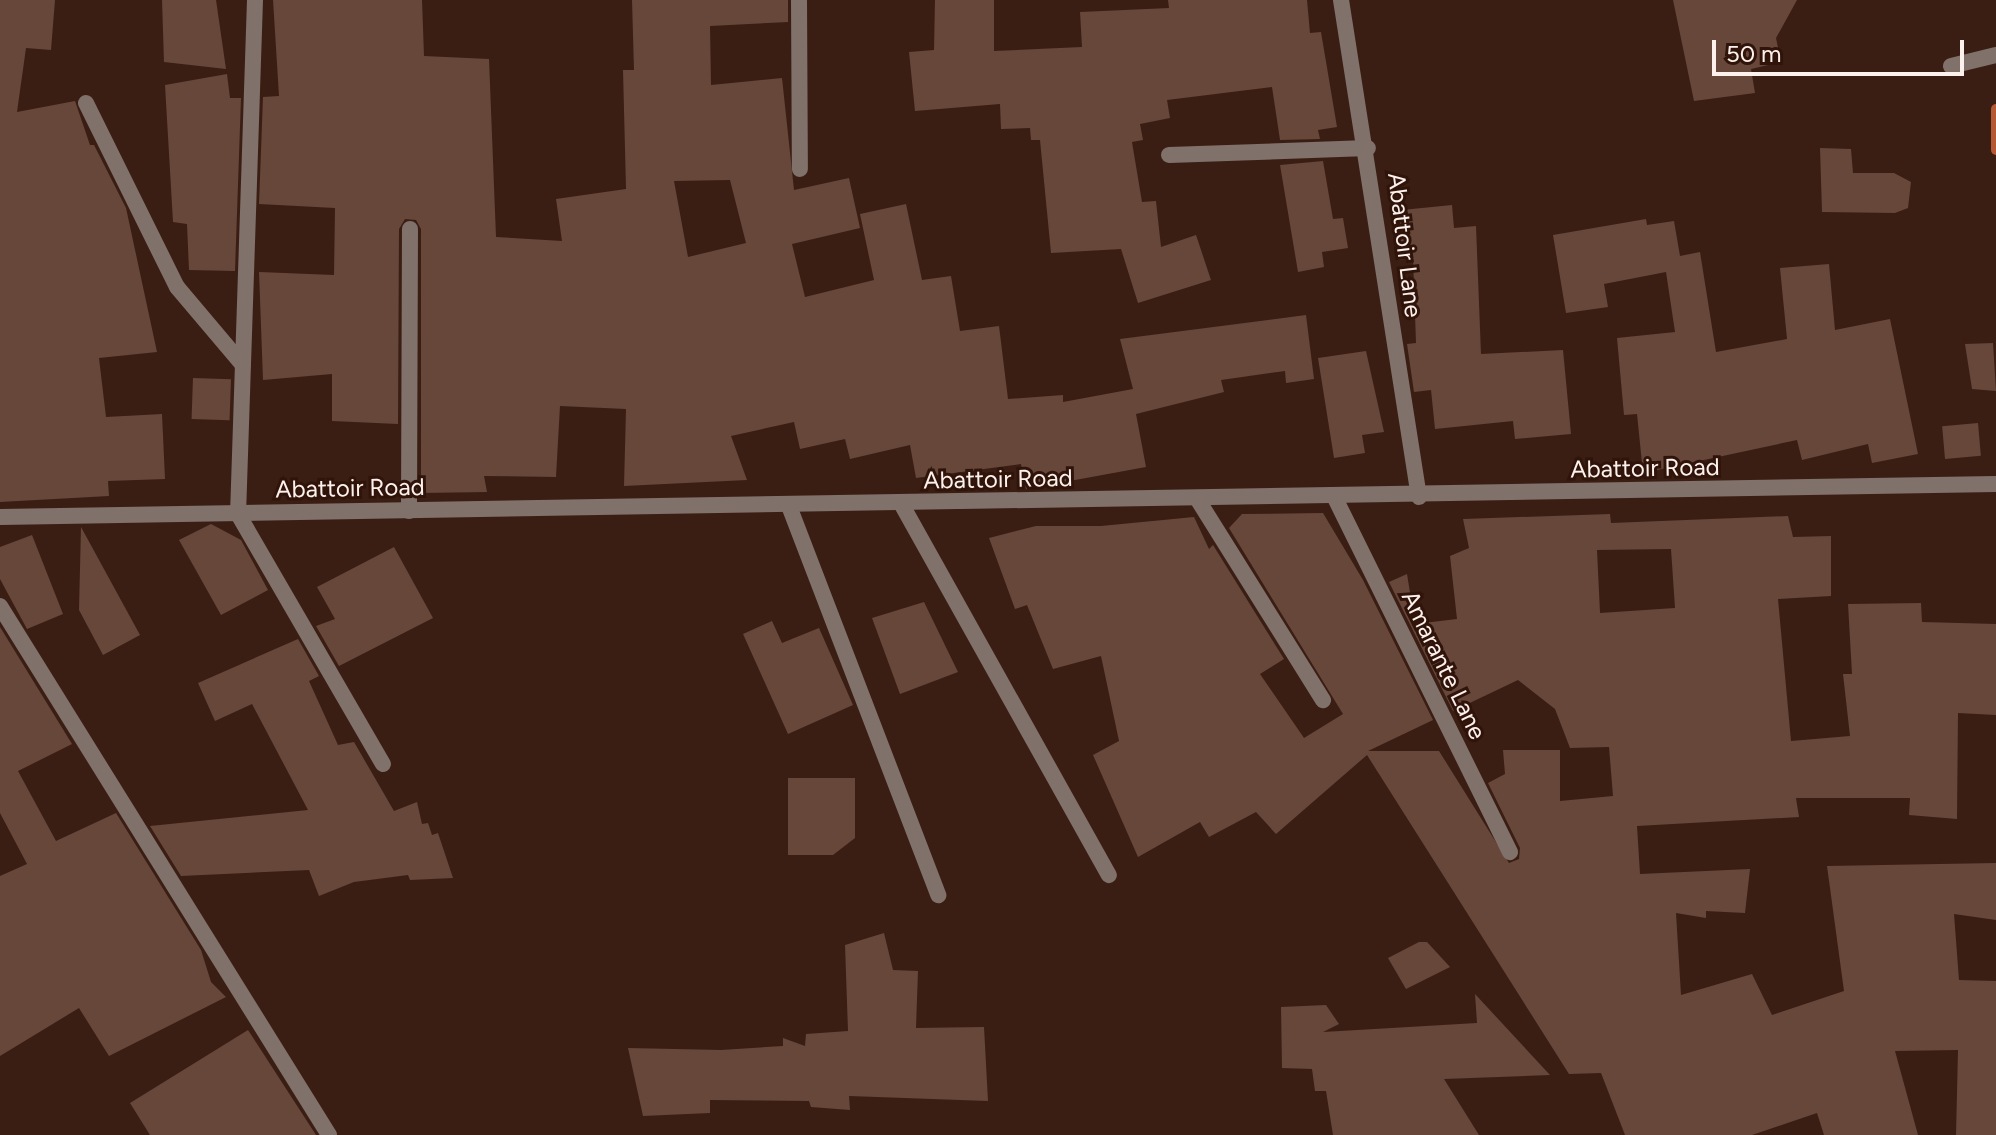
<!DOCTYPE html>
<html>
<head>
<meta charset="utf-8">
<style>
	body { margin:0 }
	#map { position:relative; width:1996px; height:1135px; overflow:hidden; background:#3b1e13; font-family:Figtree,sans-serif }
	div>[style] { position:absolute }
	.stream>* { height:10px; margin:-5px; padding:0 5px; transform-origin:5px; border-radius:5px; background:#b55935 }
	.building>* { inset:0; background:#67473a; transform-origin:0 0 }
	.minor>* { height:16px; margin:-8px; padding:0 8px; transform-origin:8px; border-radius:8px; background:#81716b }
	span { translate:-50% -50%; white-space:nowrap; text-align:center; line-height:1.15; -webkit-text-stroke:6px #30140a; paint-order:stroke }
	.street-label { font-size:24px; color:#fdf1ed }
	.scale { position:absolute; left:1712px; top:40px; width:252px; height:36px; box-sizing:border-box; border:4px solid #fdf1ed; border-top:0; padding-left:10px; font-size:24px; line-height:28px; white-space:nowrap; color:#fdf1ed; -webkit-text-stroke:6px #30140a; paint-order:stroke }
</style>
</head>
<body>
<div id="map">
	<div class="stream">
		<i style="left:1996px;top:109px;width:41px;rotate:90deg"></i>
	</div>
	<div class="building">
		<i style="clip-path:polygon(0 0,55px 0,51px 50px,26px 48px,17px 112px,75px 101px,90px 145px,94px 145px,126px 208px,157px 352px,99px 358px,106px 417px,162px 414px,165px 479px,108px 481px,109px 496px,0 502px)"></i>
		<i style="clip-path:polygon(162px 0,216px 0,226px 69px,164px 62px)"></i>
		<i style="clip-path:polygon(evenodd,273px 0,422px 0,424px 56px,489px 59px,496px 237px,562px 241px,556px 199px,626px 189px,623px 70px,634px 70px,632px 0,788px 0,788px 22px,710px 26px,711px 85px,782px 78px,794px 190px,849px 178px,860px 228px,792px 244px,805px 297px,874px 280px,860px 214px,906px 204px,922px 280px,951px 276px,960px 331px,999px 326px,1008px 399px,1063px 395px,1063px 402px,1133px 389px,1120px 339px,1306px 315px,1314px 379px,1286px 383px,1285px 371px,1221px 380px,1224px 392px,1136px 414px,1146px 467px,1026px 489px,1021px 464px,916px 478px,910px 445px,850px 459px,845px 439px,800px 449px,794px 422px,731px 436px,747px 480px,624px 486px,626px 409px,560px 406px,556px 477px,484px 476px,487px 492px,421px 493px,421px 229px,416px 220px,405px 219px,399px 229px,398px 424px,332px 421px,332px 374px,263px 380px,259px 272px,334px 275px,335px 208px,259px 204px,263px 97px,279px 96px,273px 0,730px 180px,746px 243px,688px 257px,674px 181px,730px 180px)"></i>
		<i style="clip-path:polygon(935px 0,994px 0,994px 51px,1082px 47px,1080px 12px,1169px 8px,1168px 0,1307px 0,1310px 33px,1321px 32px,1337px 127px,1318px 130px,1320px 139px,1280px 140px,1272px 87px,1167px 100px,1170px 118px,1140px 124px,1143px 140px,1132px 142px,1142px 202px,1156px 201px,1161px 247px,1196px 235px,1211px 280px,1138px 303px,1121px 249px,1051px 253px,1040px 140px,1031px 140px,1030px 128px,1001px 129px,1000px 104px,915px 111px,909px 52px,934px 50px)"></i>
		<i style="clip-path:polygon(1673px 0,1797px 0,1776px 38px,1781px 62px,1751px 69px,1755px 93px,1694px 101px)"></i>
		<i style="clip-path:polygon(227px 74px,230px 98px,241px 98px,235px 271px,189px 270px,187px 224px,173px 222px,165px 85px)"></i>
		<i style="clip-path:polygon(1820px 148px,1851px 149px,1853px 173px,1894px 173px,1911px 182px,1908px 208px,1895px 213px,1822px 212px)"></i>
		<i style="clip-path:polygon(1323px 161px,1333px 219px,1343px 218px,1348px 248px,1322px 252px,1324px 267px,1298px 272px,1280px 165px)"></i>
		<i style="clip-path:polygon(1452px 205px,1454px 228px,1476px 226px,1481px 354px,1563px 350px,1571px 434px,1515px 439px,1513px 421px,1435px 429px,1431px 390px,1414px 392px,1407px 344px,1416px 343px,1413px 258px,1398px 260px,1392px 211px)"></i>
		<i style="clip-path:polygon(1646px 219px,1647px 225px,1674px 221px,1680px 256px,1700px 252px,1716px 352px,1787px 339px,1780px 268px,1829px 264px,1835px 330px,1890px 319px,1918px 454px,1872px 463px,1868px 444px,1802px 460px,1797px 440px,1643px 473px,1637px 414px,1624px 415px,1617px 338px,1675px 332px,1666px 272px,1604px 284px,1608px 307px,1566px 313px,1553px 235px)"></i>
		<i style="clip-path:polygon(1993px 343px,1996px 391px,1972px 389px,1965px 344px)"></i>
		<i style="clip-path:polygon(1366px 351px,1384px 432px,1362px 435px,1365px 453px,1334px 458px,1318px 358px)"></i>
		<i style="left:193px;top:378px;width:38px;height:41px;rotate:2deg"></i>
		<i style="left:1978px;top:423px;width:33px;height:36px;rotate:85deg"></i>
		<i style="clip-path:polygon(evenodd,1323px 513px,1363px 580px,1433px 720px,1368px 751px,1439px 751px,1509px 863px,1519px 859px,1520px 848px,1488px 783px,1505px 774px,1503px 750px,1560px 750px,1560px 801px,1613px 796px,1609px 747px,1570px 748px,1555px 709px,1518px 680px,1453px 711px,1389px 582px,1407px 574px,1415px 624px,1457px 619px,1450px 556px,1469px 548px,1463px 519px,1610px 514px,1611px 523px,1788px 516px,1793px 537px,1831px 536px,1831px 596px,1778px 599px,1791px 741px,1850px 736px,1843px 674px,1852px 674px,1848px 604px,1921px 603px,1922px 622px,1996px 624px,1996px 715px,1958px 713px,1957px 819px,1909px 815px,1910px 798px,1796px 798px,1799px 817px,1637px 826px,1640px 874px,1750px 869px,1745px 913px,1706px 911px,1706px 918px,1676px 913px,1681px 995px,1752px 974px,1772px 1015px,1844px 991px,1827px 866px,1996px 863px,1996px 920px,1954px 914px,1959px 980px,1996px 981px,1996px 1135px,1956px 1135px,1958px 1050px,1895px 1051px,1918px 1135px,1824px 1135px,1817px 1113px,1752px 1135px,1625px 1135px,1601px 1073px,1569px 1074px,1367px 755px,1276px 834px,1256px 812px,1209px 837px,1200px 822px,1138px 857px,1093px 755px,1119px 741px,1101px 656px,1053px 669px,1027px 605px,1015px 609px,989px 538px,1036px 526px,1101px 526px,1194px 517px,1209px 549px,1213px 545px,1284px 659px,1260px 674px,1304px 738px,1343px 714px,1229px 528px,1242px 514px,1323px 513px,1671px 549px,1675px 608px,1600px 613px,1597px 550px,1671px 549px)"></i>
		<i style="clip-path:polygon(211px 524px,241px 540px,268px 590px,221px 615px,179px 540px)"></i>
		<i style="clip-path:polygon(81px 527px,140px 635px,103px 655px,79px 610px)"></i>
		<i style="clip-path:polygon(32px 535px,63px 614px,27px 629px,0 579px,0 547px)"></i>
		<i style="clip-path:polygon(394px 547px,433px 618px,339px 666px,316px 626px,335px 619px,317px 587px)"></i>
		<i style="clip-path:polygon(924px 602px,958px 672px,900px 694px,872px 618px)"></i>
		<i style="clip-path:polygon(772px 621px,782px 643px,819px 628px,853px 705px,788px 734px,743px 634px)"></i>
		<i style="clip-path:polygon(0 627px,72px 744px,18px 771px,56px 841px,116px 813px,201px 950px,211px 982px,226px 997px,109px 1056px,79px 1008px,0 1056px,0 876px,27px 864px,0 813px)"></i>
		<i style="clip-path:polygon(298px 639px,319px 676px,309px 681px,338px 745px,354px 742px,394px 811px,417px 802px,422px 824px,428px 823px,432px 835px,438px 833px,453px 878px,410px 880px,408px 875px,354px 882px,319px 896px,309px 870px,181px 876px,150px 826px,308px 810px,252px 704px,215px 721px,198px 683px)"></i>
		<i style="clip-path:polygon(788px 778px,855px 778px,855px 838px,833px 855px,788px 855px)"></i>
		<i style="clip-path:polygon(884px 933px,893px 970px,918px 971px,916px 1028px,984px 1027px,988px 1101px,849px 1096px,850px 1110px,811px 1107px,809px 1101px,710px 1100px,710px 1113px,643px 1116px,628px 1048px,721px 1050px,783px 1046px,783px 1038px,805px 1046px,806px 1034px,848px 1031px,845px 945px)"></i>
		<i style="clip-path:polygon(1419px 942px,1427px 942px,1450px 967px,1406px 989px,1388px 958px)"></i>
		<i style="clip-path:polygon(1475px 994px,1550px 1075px,1444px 1079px,1479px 1135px,1333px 1135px,1326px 1091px,1315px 1091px,1312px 1069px,1282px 1068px,1281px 1007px,1326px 1005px,1339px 1024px,1323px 1032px,1477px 1023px)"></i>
		<i style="clip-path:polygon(248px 1030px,316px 1135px,150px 1135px,130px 1103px)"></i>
	</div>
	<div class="minor">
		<i style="left:255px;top:0;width:514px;rotate:91.89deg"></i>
		<i style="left:238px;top:514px;width:289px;rotate:59.9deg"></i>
		<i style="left:799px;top:0;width:169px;rotate:89.7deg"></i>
		<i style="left:1341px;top:0;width:503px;rotate:81.08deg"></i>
		<i style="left:1951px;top:66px;width:46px;rotate:-13.7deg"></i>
		<i style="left:86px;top:103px;width:205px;rotate:63.7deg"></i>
		<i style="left:177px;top:287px;width:102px;rotate:49.8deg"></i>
		<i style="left:1169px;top:155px;width:199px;rotate:-2deg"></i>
		<i style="left:1335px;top:498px;width:395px;rotate:63.7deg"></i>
		<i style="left:1198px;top:500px;width:236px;rotate:58deg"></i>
		<i style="left:902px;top:505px;width:424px;rotate:60.8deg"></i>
		<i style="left:789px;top:506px;width:417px;rotate:69deg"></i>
		<i style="left:409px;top:511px;width:282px;rotate:-89.8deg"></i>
		<i style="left:0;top:517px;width:1996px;rotate:-0.95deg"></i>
		<i style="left:0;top:606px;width:623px;rotate:58.12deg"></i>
	</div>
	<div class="street-label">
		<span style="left:1405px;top:245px;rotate:83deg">Abattoir Lane</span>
		<span style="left:1645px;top:468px;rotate:-1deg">Abattoir Road</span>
		<span style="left:998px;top:479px;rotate:-1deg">Abattoir Road</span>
		<span style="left:350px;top:488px;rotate:-1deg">Abattoir Road</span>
		<span style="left:1444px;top:665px;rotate:64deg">Amarante Lane</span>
	</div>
	<div class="scale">50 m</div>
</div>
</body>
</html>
